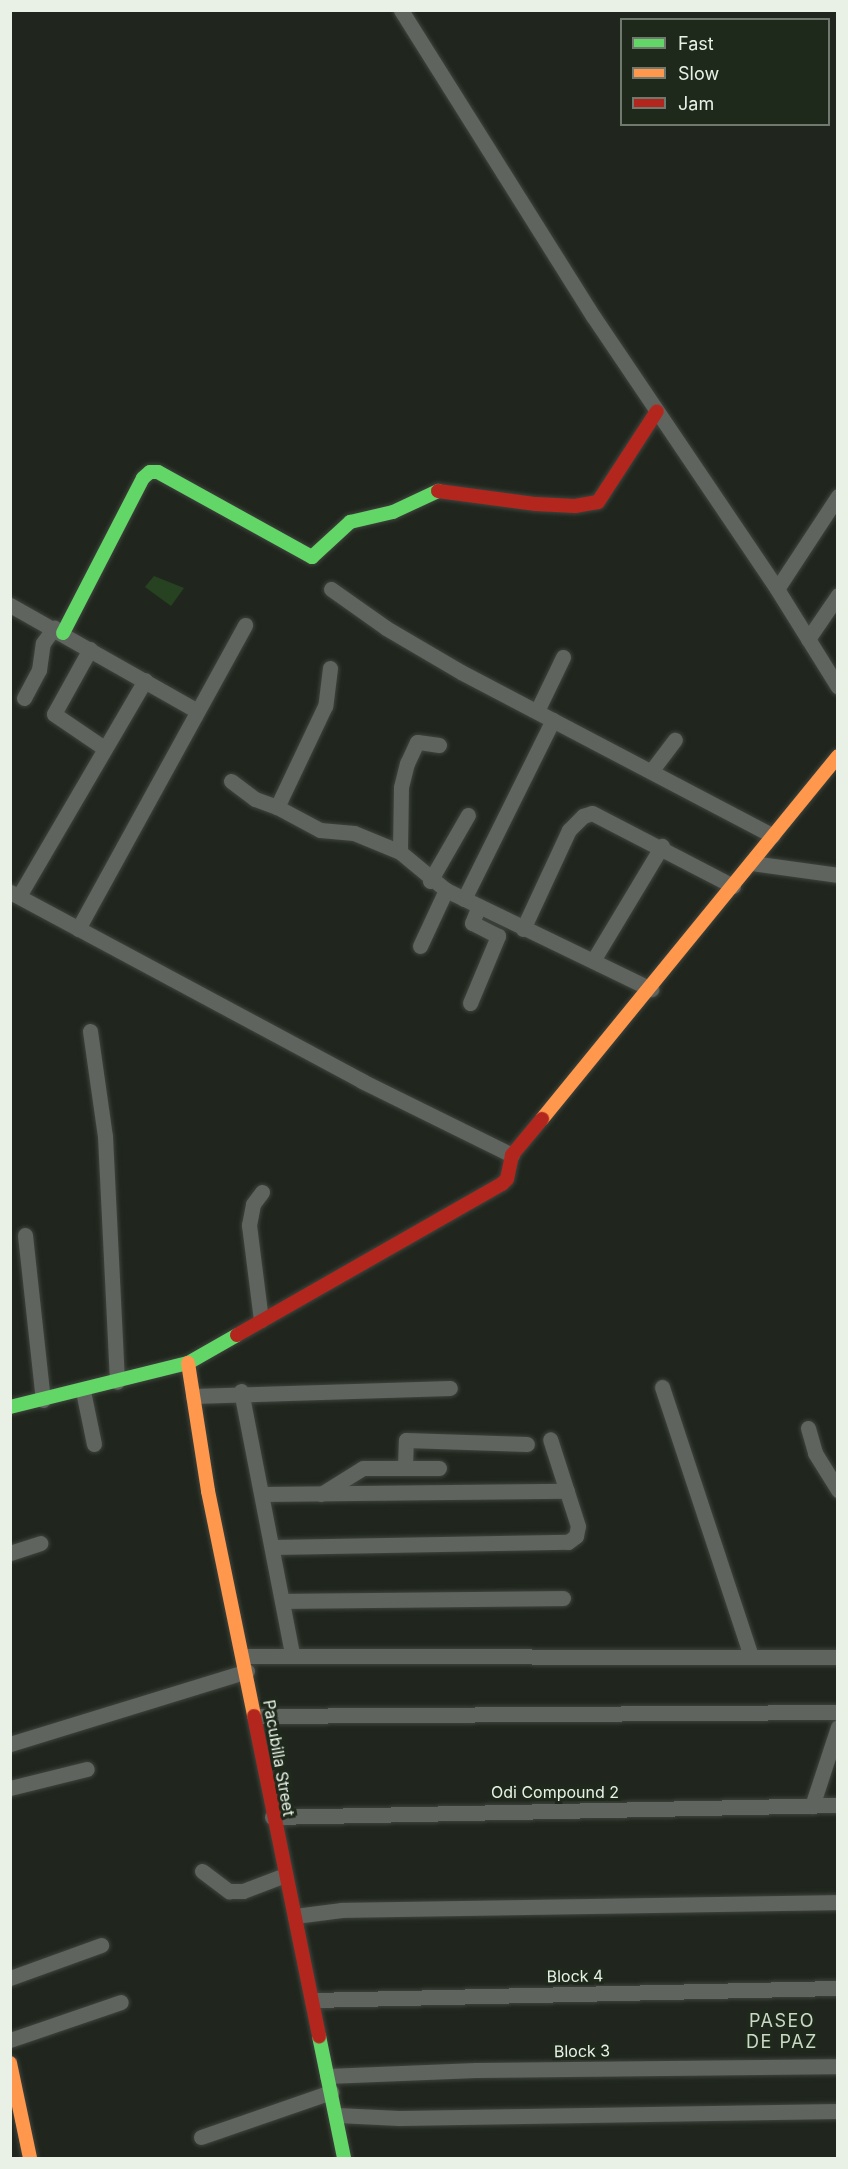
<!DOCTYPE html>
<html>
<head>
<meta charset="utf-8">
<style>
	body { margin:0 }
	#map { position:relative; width:848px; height:2169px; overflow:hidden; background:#20261e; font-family:Inter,sans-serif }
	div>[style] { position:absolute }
	.green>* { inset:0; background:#274220 }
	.roads { filter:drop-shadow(0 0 2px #3f443d) drop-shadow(0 0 2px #3f443d) }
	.street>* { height:15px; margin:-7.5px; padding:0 7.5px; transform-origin:7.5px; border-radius:7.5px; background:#60645f }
	.fast>* { height:14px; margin:-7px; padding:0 7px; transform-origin:7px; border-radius:7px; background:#63d668 }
	.slow>* { height:14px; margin:-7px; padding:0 7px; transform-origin:7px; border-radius:7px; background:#ff974d }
	.jam>* { height:14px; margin:-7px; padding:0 7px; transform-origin:7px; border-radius:7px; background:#b3261e }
	span { translate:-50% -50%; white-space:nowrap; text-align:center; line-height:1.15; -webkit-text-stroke:6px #1e291b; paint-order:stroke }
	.street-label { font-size:16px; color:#e9f1e7 }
	.neighbourhood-label { font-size:18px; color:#cad9c5; letter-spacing:1.5px }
	.frame { position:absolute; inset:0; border:12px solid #e9f1e7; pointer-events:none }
	.legend { position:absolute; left:620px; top:18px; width:210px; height:108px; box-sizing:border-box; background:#1e291b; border:2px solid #6f796d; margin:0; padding:8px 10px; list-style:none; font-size:18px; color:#e9f1e7 }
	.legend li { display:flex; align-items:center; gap:12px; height:30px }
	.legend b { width:30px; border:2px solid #6f796d }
</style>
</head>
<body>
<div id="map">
	<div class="green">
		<i style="clip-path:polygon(154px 576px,184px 588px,171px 606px,145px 587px)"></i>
	</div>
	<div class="roads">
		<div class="street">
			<i style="left:401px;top:10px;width:361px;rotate:57.9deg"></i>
			<i style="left:593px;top:316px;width:329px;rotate:56deg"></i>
			<i style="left:838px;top:496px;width:111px;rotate:123.3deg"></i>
			<i style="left:777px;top:589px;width:115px;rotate:58.1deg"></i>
			<i style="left:331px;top:589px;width:67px;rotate:35.3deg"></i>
			<i style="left:386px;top:628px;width:87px;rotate:30.4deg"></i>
			<i style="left:461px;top:672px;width:352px;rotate:27.7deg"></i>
			<i style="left:10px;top:605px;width:215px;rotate:29.5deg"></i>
			<i style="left:808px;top:639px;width:53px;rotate:-55.7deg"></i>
			<i style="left:90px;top:649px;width:74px;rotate:119deg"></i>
			<i style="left:54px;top:714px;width:60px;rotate:34.2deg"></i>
			<i style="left:330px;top:668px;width:38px;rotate:97deg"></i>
			<i style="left:325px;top:706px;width:112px;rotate:115.4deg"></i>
			<i style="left:277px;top:807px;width:49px;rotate:28.1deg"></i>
			<i style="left:320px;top:830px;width:34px;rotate:5deg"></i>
			<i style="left:354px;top:833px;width:50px;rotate:22.4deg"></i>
			<i style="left:24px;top:698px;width:32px;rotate:-62deg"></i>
			<i style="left:39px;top:670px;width:27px;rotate:-82deg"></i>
			<i style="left:43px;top:643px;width:19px;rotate:-54deg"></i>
			<i style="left:537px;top:711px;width:60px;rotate:-64.3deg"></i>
			<i style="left:439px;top:745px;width:22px;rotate:-172deg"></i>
			<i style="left:417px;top:742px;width:23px;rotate:115deg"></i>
			<i style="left:407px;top:763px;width:25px;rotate:104deg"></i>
			<i style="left:401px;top:787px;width:65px;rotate:90.9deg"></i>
			<i style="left:400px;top:852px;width:60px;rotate:39.6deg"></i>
			<i style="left:446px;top:890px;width:228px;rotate:25.8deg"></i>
			<i style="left:652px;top:770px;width:38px;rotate:-53deg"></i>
			<i style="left:231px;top:781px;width:30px;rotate:37deg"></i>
			<i style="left:255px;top:799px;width:23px;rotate:20deg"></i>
			<i style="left:752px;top:863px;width:87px;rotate:7.9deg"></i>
			<i style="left:430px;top:881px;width:76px;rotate:-60.1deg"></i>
			<i style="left:10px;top:892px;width:400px;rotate:28.2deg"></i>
			<i style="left:362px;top:1081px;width:167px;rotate:26.3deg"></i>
			<i style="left:19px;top:896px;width:250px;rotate:-59.7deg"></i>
			<i style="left:464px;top:899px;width:200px;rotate:-63.6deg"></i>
			<i style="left:78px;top:929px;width:347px;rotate:-61.2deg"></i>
			<i style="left:523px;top:929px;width:109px;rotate:-65.1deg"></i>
			<i style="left:569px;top:830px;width:20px;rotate:-45deg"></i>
			<i style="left:583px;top:816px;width:9px;rotate:-18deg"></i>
			<i style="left:592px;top:813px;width:159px;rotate:27.4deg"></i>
			<i style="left:420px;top:946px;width:62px;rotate:-65.1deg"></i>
			<i style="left:594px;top:959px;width:132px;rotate:-59deg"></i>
			<i style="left:470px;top:1003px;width:73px;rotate:-67.3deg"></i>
			<i style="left:498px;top:936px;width:29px;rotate:-153deg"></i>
			<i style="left:472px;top:923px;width:18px;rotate:-68deg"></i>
			<i style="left:90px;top:1031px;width:106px;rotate:81.9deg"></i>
			<i style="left:105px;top:1136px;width:246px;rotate:87.2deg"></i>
			<i style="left:25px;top:1235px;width:166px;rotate:83.8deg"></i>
			<i style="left:261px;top:1320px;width:96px;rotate:-97.2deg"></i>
			<i style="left:249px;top:1225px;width:21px;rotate:-79deg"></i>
			<i style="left:253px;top:1204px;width:15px;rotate:-53deg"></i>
			<i style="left:662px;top:1387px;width:283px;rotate:71.7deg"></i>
			<i style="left:83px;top:1391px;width:54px;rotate:78.3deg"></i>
			<i style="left:241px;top:1391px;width:268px;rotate:79deg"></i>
			<i style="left:193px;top:1396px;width:257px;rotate:-1.8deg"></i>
			<i style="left:808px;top:1428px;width:26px;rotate:74deg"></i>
			<i style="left:815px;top:1453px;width:44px;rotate:58.1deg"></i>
			<i style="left:405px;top:1466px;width:26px;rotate:-88deg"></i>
			<i style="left:406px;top:1440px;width:121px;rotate:1.9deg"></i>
			<i style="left:262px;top:1494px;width:305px;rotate:-0.6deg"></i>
			<i style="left:321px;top:1494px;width:49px;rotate:-31.8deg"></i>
			<i style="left:363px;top:1468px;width:76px"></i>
			<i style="left:273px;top:1547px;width:295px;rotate:-1deg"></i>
			<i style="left:568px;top:1542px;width:10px;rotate:-37deg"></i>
			<i style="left:576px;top:1536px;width:10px;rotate:-79deg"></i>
			<i style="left:578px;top:1526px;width:91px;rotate:-107.8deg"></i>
			<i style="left:10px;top:1553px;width:32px;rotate:-18deg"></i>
			<i style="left:283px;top:1601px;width:280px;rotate:-0.6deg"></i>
			<i style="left:243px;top:1656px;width:595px;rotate:0.1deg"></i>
			<i style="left:255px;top:1716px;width:583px;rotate:-0.39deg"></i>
			<i style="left:10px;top:1744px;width:248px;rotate:-17.1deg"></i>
			<i style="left:10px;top:1788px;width:79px;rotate:-13.9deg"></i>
			<i style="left:812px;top:1806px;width:83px;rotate:-71.8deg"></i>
			<i style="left:272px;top:1817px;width:566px;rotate:-1.21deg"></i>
			<i style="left:202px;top:1871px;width:34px;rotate:37deg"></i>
			<i style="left:229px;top:1891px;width:14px"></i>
			<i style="left:243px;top:1891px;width:45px;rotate:-20.9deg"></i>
			<i style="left:295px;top:1916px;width:47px;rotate:-7.3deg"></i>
			<i style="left:342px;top:1910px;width:496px;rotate:-0.9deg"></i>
			<i style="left:10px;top:1978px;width:97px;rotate:-19.9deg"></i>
			<i style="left:312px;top:2000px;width:526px;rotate:-1.31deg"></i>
			<i style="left:10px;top:2040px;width:117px;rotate:-18.9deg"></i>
			<i style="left:327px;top:2076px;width:149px;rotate:-2.3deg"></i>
			<i style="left:476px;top:2070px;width:362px;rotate:-0.6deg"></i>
			<i style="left:337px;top:2115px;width:62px;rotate:2.8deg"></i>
			<i style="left:399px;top:2118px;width:439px;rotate:-0.9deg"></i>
			<i style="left:201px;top:2137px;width:138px;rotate:-19.1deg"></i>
		</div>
		<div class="fast">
			<i style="left:63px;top:633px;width:174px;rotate:-62.7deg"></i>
			<i style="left:143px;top:478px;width:9px;rotate:-41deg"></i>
			<i style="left:150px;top:472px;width:8px"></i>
			<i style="left:158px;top:472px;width:176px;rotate:28.9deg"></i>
			<i style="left:312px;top:557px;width:52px;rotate:-42.6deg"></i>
			<i style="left:350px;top:522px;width:44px;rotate:-13.1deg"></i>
			<i style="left:393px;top:512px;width:50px;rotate:-25deg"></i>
			<i style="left:10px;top:1407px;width:183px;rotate:-13.9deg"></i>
			<i style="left:188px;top:1363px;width:56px;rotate:-29.7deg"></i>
			<i style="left:319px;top:2036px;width:125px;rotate:78.4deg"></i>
		</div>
		<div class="slow">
			<i style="left:542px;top:1119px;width:468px;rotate:-50.8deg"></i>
			<i style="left:188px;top:1363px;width:130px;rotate:81.1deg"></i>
			<i style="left:208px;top:1491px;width:230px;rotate:78.4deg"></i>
			<i style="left:10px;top:2063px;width:97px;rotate:78.1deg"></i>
		</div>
		<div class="jam">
			<i style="left:438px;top:491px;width:99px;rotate:7.6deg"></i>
			<i style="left:536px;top:504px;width:39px;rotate:3deg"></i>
			<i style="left:575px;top:506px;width:23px;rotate:-10deg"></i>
			<i style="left:598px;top:502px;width:108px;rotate:-57deg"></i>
			<i style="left:237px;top:1335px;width:305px;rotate:-29.7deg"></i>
			<i style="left:502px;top:1184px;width:7px;rotate:-45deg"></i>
			<i style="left:507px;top:1179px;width:25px;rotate:-78deg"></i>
			<i style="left:512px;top:1155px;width:47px;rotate:-50.2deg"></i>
			<i style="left:254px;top:1716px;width:327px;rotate:78.5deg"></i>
		</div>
	</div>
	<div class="street-label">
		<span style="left:279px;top:1758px;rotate:80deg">Pacubilla Street</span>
		<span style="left:555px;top:1792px">Odi Compound 2</span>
		<span style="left:575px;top:1976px;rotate:-1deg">Block 4</span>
		<span style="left:582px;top:2051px;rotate:-1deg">Block 3</span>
	</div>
	<div class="neighbourhood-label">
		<span style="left:782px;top:2032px">PASEO<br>DE PAZ</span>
	</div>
	<div class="frame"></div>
	<ul class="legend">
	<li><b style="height:8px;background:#63d668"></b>Fast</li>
	<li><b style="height:8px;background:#ff974d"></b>Slow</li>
	<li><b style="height:8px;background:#b3261e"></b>Jam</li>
	</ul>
</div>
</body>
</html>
